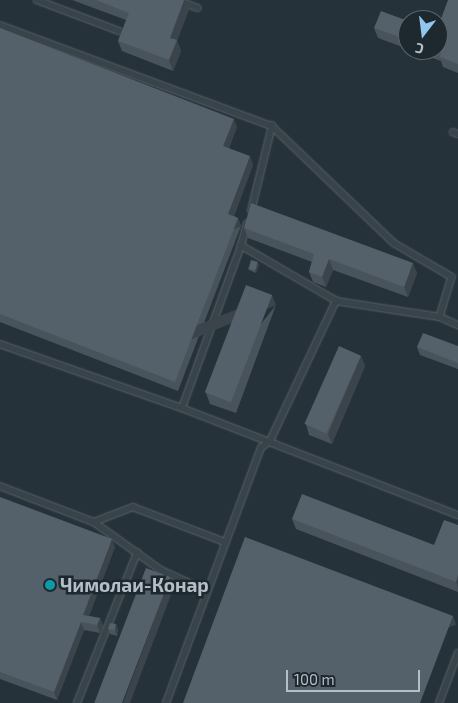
<!DOCTYPE html>
<html>
<head>
<meta charset="utf-8">
<style>
	body { margin:0 }
	#map { position:relative; width:458px; height:703px; overflow:hidden; background:#26323a; font-family:"Exo 2",sans-serif }
	div>[style] { position:absolute }
	.roads { filter:drop-shadow(0 0 1px #576168) drop-shadow(0 0 1px #576168) }
	.service>* { height:5.5px; margin:-2.75px; padding:0 2.75px; transform-origin:2.75px; border-radius:2.75px; background:#39434a }
	.wall>* { inset:0; background:#48535b }
	.shaded-wall>* { inset:0; background:#3b444a; transform-origin:0 0 }
	.building>* { inset:0; background:#54616a; transform-origin:0 0 }
	.dots>* { width:14px; height:14px; translate:-50% -50%; box-sizing:border-box; border:2px solid #1e282f; border-radius:50% }
	span { translate:-50% -50%; white-space:nowrap; text-align:center; line-height:1.15; -webkit-text-stroke:5px #1e282f; paint-order:stroke }
	.poi-label { font-size:19px; color:#b5bec6; font-weight:700 }
	.left { translate:0 -50%; text-align:left }
	.north { position:absolute; left:398px; top:10px; width:50px; height:50px; box-sizing:border-box; background:#1e282f; border:1px solid #5a646b; border-radius:50%; rotate:195deg; font-size:14px; font-weight:700; line-height:20px; text-align:center; color:#b5bec6 }
	.north::after { content:''; display:block; margin:auto; width:18px; height:22px; background:#94c5ec; clip-path:polygon(50% 0,100% 100%,50% 72%,0 100%) }
	.scale { position:absolute; left:286px; top:670px; width:134px; height:22px; box-sizing:border-box; border:2px solid #b5bec6; border-top:0; padding-left:6px; font-size:15px; line-height:18px; white-space:nowrap; color:#b5bec6; -webkit-text-stroke:4px #1e282f; paint-order:stroke }
</style>
</head>
<body>
<div id="map">
	<div class="roads">
		<div class="service">
			<i style="left:37px;top:0;width:88px;rotate:20.7deg"></i>
			<i style="left:177px;top:0;width:22px;rotate:21deg"></i>
			<i style="left:0;top:25px;width:290px;rotate:20.4deg"></i>
			<i style="left:272px;top:126px;width:169px;rotate:43.8deg"></i>
			<i style="left:394px;top:243px;width:67px;rotate:30.4deg"></i>
			<i style="left:452px;top:277px;width:42px;rotate:106.7deg"></i>
			<i style="left:440px;top:317px;width:20px;rotate:24deg"></i>
			<i style="left:453px;top:132px;width:5px;rotate:22deg"></i>
			<i style="left:251px;top:211px;width:88px;rotate:-76.1deg"></i>
			<i style="left:336px;top:301px;width:105px;rotate:8.7deg"></i>
			<i style="left:0;top:344px;width:193px;rotate:19.4deg"></i>
			<i style="left:182px;top:408px;width:296px;rotate:21.2deg"></i>
			<i style="left:182px;top:408px;width:172px;rotate:-70deg"></i>
			<i style="left:0;top:486px;width:101px;rotate:21deg"></i>
			<i style="left:94px;top:522px;width:82px;rotate:35.6deg"></i>
			<i style="left:161px;top:570px;width:51px;rotate:24.5deg"></i>
			<i style="left:94px;top:522px;width:42px;rotate:-21deg"></i>
			<i style="left:133px;top:507px;width:98px;rotate:20.8deg"></i>
			<i style="left:77px;top:703px;width:162px;rotate:-68.2deg"></i>
			<i style="left:166px;top:703px;width:272px;rotate:-69.6deg"></i>
			<i style="left:261px;top:448px;width:11px;rotate:-38deg"></i>
			<i style="left:270px;top:441px;width:155px;rotate:-64.8deg"></i>
			<i style="left:336px;top:301px;width:110px;rotate:-149.9deg"></i>
			<i style="left:241px;top:246px;width:23px;rotate:-75deg"></i>
			<i style="left:439px;top:703px;width:53px;rotate:-69.2deg"></i>
		</div>
	</div>
	<div class="wall">
		<i style="clip-path:polygon(72px 0,185px 0,189px 9px,177px 41px,181px 51px,173px 71px,122px 51px,118px 41px,126px 20px)"></i>
		<i style="clip-path:polygon(458px 0,458px 73px,443px 67px,441px 61px,410px 50px,438px 50px)"></i>
		<i style="clip-path:polygon(408px 21px,408px 49px,378px 38px,374px 28px)"></i>
		<i style="clip-path:polygon(0 28px,237px 127px,229px 148px,253px 165px,234px 216px,238px 218px,241px 226px,178px 391px,0 322px)"></i>
		<i style="clip-path:polygon(244px 228px,417px 273px,408px 297px,333px 270px,326px 287px,313px 282px,309px 272px,312px 262px,248px 238px)"></i>
		<i style="clip-path:polygon(259px 265px,256px 273px,249px 270px,248px 268px)"></i>
		<i style="clip-path:polygon(276px 305px,236px 413px,210px 404px,206px 393px)"></i>
		<i style="clip-path:polygon(458px 346px,458px 369px,420px 355px,417px 347px)"></i>
		<i style="clip-path:polygon(361px 356px,365px 366px,332px 444px,309px 435px,306px 424px)"></i>
		<i style="clip-path:polygon(0 497px,115px 547px,89px 616px,100px 618px,103px 626px,100px 633px,84px 630px,57px 700px,0 679px)"></i>
		<i style="clip-path:polygon(292px 519px,434px 545px,458px 525px,458px 592px,296px 529px)"></i>
		<i style="clip-path:polygon(108px 629px,118px 629px,117px 636px,110px 634px)"></i>
	</div>
	<div class="shaded-wall">
		<i style="clip-path:polygon(184px 0,185px 0,189px 9px,177px 41px,181px 51px,173px 71px,169px 60px,170px 38px)"></i>
		<i style="clip-path:polygon(234px 119px,237px 127px,226px 155px,223px 146px)"></i>
		<i style="clip-path:polygon(250px 156px,253px 165px,231px 223px,228px 214px)"></i>
		<i style="left:238px;top:218px;width:9px;height:176px;rotate:69deg"></i>
		<i style="clip-path:polygon(329px 259px,333px 270px,326px 287px,322px 277px)"></i>
		<i style="clip-path:polygon(258px 262px,259px 265px,256px 273px,255px 270px)"></i>
		<i style="clip-path:polygon(413px 263px,417px 273px,408px 297px,404px 287px)"></i>
		<i style="left:272px;top:295px;width:11px;height:115px;rotate:68deg"></i>
		<i style="clip-path:polygon(361px 356px,365px 366px,332px 444px,328px 434px)"></i>
		<i style="clip-path:polygon(112px 539px,115px 547px,86px 623px,83px 615px)"></i>
		<i style="clip-path:polygon(458px 575px,458px 589px,456px 582px)"></i>
		<i style="clip-path:polygon(170px 577px,174px 587px,130px 703px,123px 703px)"></i>
		<i style="left:453px;top:616px;width:9px;height:93px;rotate:69deg"></i>
		<i style="clip-path:polygon(100px 618px,103px 626px,100px 633px,97px 625px)"></i>
		<i style="clip-path:polygon(81px 622px,84px 630px,57px 700px,54px 692px)"></i>
		<i style="clip-path:polygon(116px 624px,118px 629px,117px 636px,115px 630px)"></i>
	</div>
	<div class="building">
		<i style="clip-path:polygon(96px 0,184px 0,170px 38px,177px 40px,169px 60px,118px 41px,129px 13px)"></i>
		<i style="clip-path:polygon(448px 0,458px 0,458px 64px,440px 57px,441px 52px,435px 50px,438px 50px,438px 27px)"></i>
		<i style="clip-path:polygon(381px 11px,408px 21px,408px 40px,374px 28px)"></i>
		<i style="clip-path:polygon(0 28px,234px 119px,223px 146px,250px 156px,228px 214px,238px 218px,175px 382px,0 314px)"></i>
		<i style="clip-path:polygon(251px 203px,413px 263px,404px 287px,329px 259px,322px 277px,309px 272px,314px 254px,244px 228px)"></i>
		<i style="left:251px;top:260px;width:7px;height:9px;rotate:16deg"></i>
		<i style="left:246px;top:285px;width:28px;height:115px;rotate:21deg"></i>
		<i style="clip-path:polygon(423px 333px,458px 346px,458px 363px,417px 347px)"></i>
		<i style="left:339px;top:346px;width:24px;height:85px;rotate:24deg"></i>
		<i style="clip-path:polygon(302px 494px,434px 545px,444px 520px,458px 525px,458px 575px,456px 582px,292px 519px)"></i>
		<i style="clip-path:polygon(0 497px,112px 539px,83px 615px,100px 618px,97px 625px,81px 622px,54px 692px,0 672px)"></i>
		<i style="clip-path:polygon(245px 537px,453px 616px,420px 703px,183px 703px)"></i>
		<i style="left:146px;top:568px;width:26px;height:144px;rotate:21deg"></i>
		<i style="clip-path:polygon(110px 623px,116px 624px,115px 630px,108px 629px)"></i>
	</div>
	<div class="dots">
		<i style="left:50px;top:585px;background:#0f9aa8"></i>
	</div>
	<div class="poi-label">
		<span class="left" style="left:60px;top:585px">Чимолаи-Конар</span>
	</div>
	<div class="north">С</div>
	<div class="scale">100 m</div>
</div>
</body>
</html>
